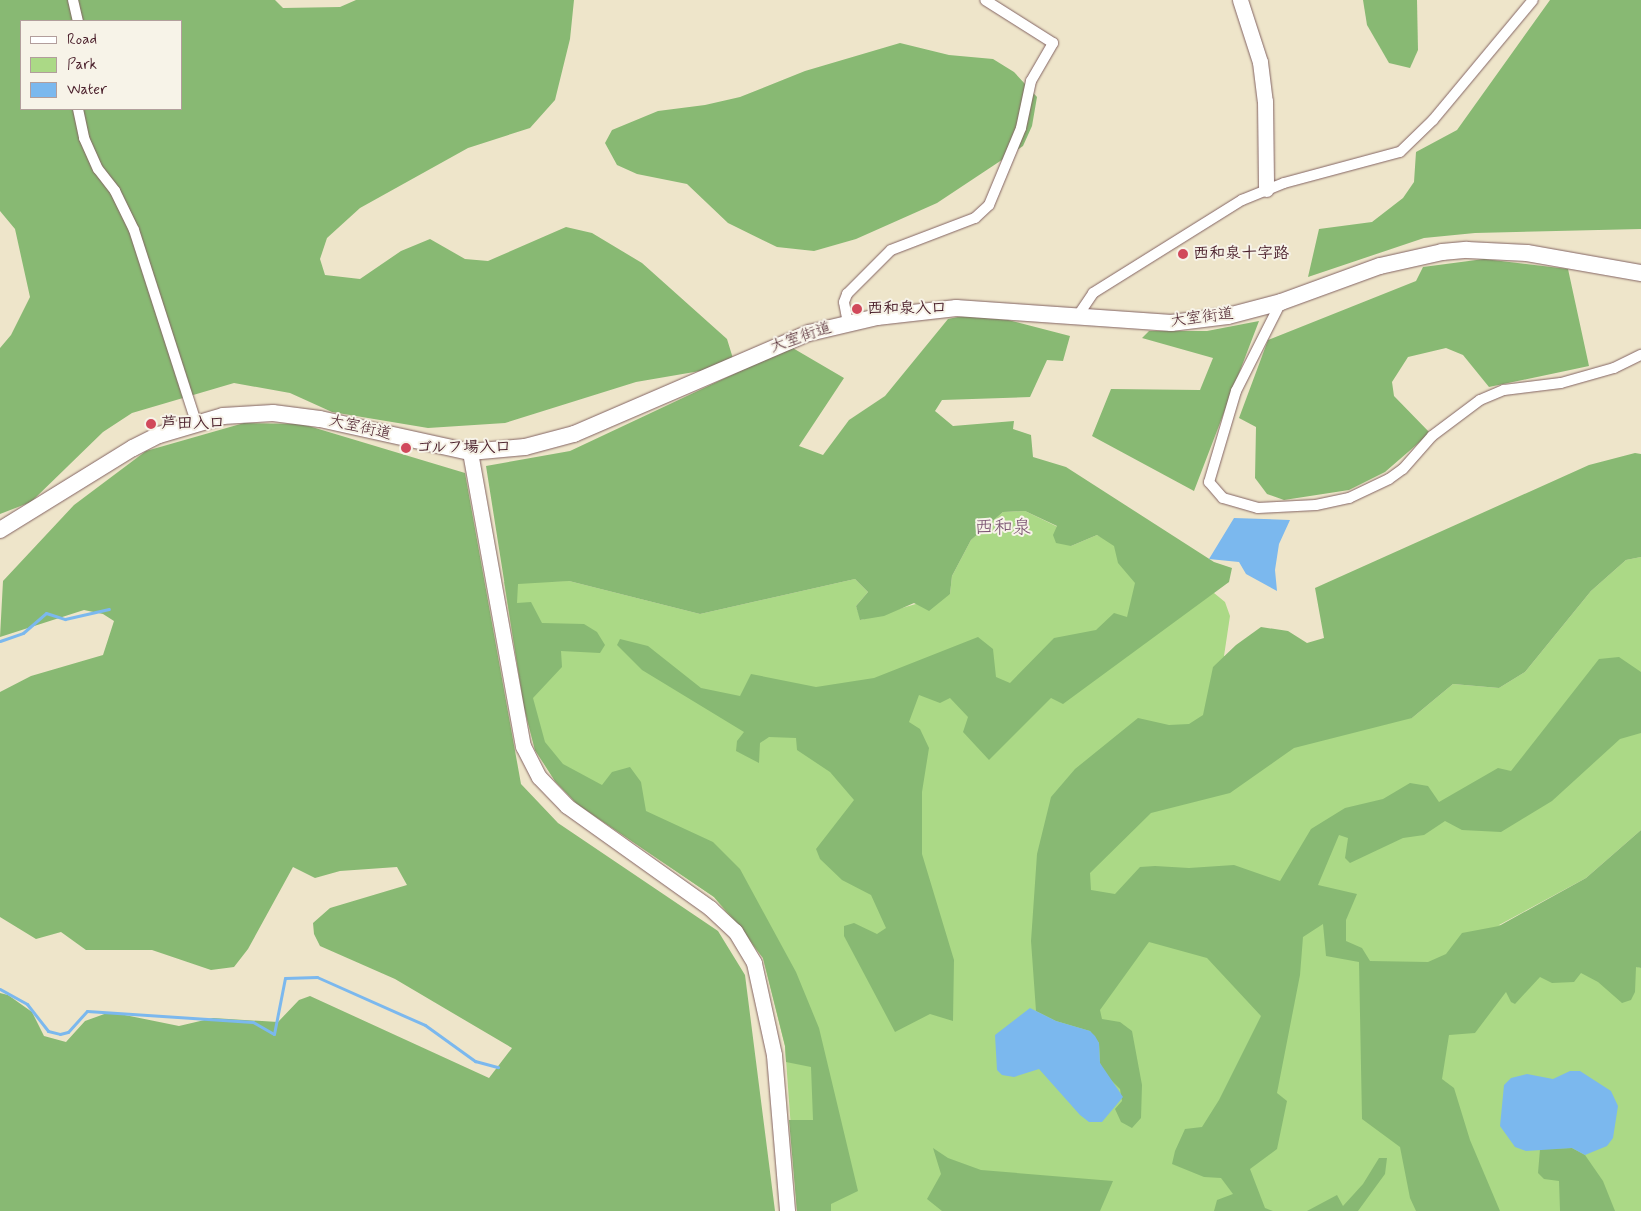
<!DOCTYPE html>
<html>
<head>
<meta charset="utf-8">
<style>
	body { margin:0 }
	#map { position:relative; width:1641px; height:1211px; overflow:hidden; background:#eee5ca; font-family:Mynerve,"Klee One",sans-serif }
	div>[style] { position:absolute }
	.green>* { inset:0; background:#abd986 }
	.forest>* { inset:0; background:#88b973 }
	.water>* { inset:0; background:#7bb8ee }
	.stream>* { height:3px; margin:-1.5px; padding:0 1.5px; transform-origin:1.5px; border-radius:1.5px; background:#7bb8ee }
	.roads { filter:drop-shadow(0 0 1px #836463) drop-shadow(0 0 1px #836463) }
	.street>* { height:10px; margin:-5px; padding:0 5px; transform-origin:5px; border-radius:5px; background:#fff }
	.secondary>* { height:15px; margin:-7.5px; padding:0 7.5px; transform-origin:7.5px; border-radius:7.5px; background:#fff }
	.primary>* { height:16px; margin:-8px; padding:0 8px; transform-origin:8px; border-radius:8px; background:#fff }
	.dots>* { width:14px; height:14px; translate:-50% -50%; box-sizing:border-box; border:2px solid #f7f3e8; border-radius:50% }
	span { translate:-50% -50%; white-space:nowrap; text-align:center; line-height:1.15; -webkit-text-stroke:4px #f7f3e8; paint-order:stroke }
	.poi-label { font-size:16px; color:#4a1f2b; font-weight:700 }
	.left { translate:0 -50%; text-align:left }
	.street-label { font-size:16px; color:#4a1f2b }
	.quarter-label { font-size:19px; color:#77506f }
	.legend { position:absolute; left:20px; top:20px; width:162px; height:90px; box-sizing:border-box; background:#f7f3e8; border:1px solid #b29e9c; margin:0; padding:6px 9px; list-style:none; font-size:15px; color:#4a1f2b }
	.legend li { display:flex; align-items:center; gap:10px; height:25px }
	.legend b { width:25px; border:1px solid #b29e9c }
</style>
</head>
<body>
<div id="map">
	<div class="green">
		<i style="clip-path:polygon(1025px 511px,1058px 527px,1071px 546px,1097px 535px,1214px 593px,1225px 602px,1230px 616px,1224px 656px,1412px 718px,1453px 684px,1499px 688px,1525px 672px,1591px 591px,1626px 560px,1641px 557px,1641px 830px,1586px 878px,1499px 925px,1641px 968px,1641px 1211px,797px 1211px,785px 1046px,763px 958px,714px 897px,577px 804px,555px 781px,535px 750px,524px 707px,504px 582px,569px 581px,700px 614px,855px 579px,868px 592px,856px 606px,861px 620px,950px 594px,952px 576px,971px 540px,1003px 512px)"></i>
	</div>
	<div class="forest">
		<i style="clip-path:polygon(evenodd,0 0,275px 0,283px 8px,340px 7px,356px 0,574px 0,570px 39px,555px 100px,530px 128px,468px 148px,360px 208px,327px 238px,320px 259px,325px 275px,360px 279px,401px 251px,430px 239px,465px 259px,488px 261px,566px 227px,592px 233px,642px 263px,727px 339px,735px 365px,636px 382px,505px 423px,428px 428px,332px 412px,290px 393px,234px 383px,132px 413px,103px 432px,31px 502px,0 514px,0 348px,11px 335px,30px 297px,15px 229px,0 211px,0 0,21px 21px,181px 21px,181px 109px,21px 109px,21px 21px)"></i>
		<i style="clip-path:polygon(1363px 0,1417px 0,1418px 50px,1410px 68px,1389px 63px,1367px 25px)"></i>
		<i style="clip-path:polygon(1550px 0,1641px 0,1641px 229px,1475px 233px,1424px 238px,1308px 277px,1319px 229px,1372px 222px,1403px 198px,1414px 182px,1416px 152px,1457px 130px)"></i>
		<i style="clip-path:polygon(900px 43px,949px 55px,993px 59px,1014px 72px,1037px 97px,1032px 126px,1023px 146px,937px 203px,856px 239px,814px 251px,777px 247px,728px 223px,687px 184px,637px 174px,617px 165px,605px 143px,612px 130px,658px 111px,705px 105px,740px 97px,805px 71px)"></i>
		<i style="clip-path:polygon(1484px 259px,1568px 269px,1589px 366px,1489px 387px,1463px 355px,1446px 348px,1408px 357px,1392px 382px,1394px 396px,1430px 433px,1385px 472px,1349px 490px,1284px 500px,1267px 494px,1255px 478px,1256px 427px,1239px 418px,1268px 340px,1416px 281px,1423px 267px)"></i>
		<i style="clip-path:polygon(963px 316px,1008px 320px,1070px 336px,1063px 361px,1047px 360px,1030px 397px,942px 400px,935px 411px,953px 426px,1014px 421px,1013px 429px,1031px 435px,1033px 457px,1066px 467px,1214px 562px,1232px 568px,1229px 582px,1063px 704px,1051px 698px,989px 760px,963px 732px,968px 717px,950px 698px,940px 703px,919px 695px,909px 722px,920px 729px,929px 748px,922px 792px,922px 854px,954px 960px,953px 1021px,930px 1014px,895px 1032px,844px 936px,844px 926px,854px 923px,877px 934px,886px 928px,871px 895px,842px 880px,820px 859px,816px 849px,854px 800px,830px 772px,797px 750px,796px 738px,769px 737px,760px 743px,759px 763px,736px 751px,737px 741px,744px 732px,642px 670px,617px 645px,620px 639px,648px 646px,701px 688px,740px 696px,751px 674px,816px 687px,874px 678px,978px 637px,993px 649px,996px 677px,1010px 683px,1054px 638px,1096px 630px,1114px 613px,1127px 617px,1135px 583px,1118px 563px,1114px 546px,1097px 535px,1071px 546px,1056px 543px,1053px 535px,1057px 526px,1025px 511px,1003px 512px,971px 540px,952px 576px,950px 594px,929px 611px,914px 603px,884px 616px,860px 620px,856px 606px,868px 592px,855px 579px,700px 614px,569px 581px,518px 584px,517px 603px,531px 602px,542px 623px,584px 624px,597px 632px,605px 645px,600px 653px,561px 651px,562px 667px,533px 698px,545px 742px,563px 764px,602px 785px,612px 772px,630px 767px,641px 782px,646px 811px,713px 842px,740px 869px,796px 972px,819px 1028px,858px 1191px,831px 1204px,831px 1211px,797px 1211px,789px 1120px,813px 1120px,811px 1067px,786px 1062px,785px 1046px,763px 958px,740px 926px,714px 897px,577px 804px,555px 781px,535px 750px,524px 707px,486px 466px,570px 451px,791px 347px,844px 378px,799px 446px,823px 455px,849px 420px,885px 396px,948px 319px)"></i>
		<i style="clip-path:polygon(1259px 321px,1194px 491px,1092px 436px,1111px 389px,1200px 390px,1213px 358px,1142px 338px,1149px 331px,1207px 331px)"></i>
		<i style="clip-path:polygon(244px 423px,302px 424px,465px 473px,521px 784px,558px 823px,718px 931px,745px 975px,775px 1211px,0 1211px,0 993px,8px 995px,32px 1012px,44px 1036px,66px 1042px,85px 1021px,110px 1012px,179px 1026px,213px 1018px,278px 1022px,299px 1000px,310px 996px,489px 1078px,512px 1048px,395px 979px,320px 946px,314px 934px,313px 923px,330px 908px,407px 885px,397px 867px,340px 871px,315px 878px,293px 867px,248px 949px,234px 967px,211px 970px,152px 950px,86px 950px,61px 932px,36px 939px,0 917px,0 692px,31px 676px,103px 655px,114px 621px,103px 614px,84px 610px,0 637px,3px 581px,74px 505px,146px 451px)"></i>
		<i style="clip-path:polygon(1635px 453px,1641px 454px,1641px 557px,1626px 560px,1591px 591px,1525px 672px,1499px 688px,1453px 684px,1412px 718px,1294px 748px,1230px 793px,1151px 813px,1090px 873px,1091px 890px,1115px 894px,1140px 867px,1155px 866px,1189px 868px,1234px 865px,1280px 881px,1311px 829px,1345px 808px,1383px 799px,1410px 783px,1428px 786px,1439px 802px,1498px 768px,1511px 771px,1599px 659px,1619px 657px,1641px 672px,1641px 733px,1620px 739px,1552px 801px,1501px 832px,1462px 830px,1445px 821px,1424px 835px,1403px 838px,1350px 863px,1345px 858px,1348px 838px,1339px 835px,1318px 885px,1357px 894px,1346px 920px,1346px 941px,1362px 948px,1370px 961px,1428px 962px,1446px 954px,1462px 933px,1499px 926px,1586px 878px,1641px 830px,1641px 968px,1636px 967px,1635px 992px,1631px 1000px,1622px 1003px,1598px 982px,1581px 973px,1574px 982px,1552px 983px,1540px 977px,1515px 1004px,1511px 1002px,1506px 992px,1475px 1033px,1449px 1035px,1442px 1079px,1454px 1088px,1470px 1140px,1500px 1211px,1416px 1211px,1410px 1198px,1400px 1147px,1362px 1119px,1359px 962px,1326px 956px,1323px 924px,1303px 937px,1300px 975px,1277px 1093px,1287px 1101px,1277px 1149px,1250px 1169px,1265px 1208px,1273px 1211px,1214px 1211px,1217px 1200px,1233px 1194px,1221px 1178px,1204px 1177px,1172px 1164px,1175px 1151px,1185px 1129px,1202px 1127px,1219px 1100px,1261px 1016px,1207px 958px,1149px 942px,1100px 1010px,1102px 1019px,1120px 1022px,1132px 1031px,1142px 1085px,1141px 1118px,1132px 1128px,1121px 1122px,1115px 1109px,1122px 1101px,1120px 1089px,1105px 1074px,1100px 1063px,1099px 1043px,1090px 1031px,1056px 1021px,1036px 1011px,1031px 941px,1037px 854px,1051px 797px,1075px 769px,1138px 718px,1169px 725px,1189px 724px,1203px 715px,1213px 667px,1236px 645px,1261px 627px,1288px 631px,1307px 643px,1324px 638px,1315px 588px,1589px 465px)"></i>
		<i style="clip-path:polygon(933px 1148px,948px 1158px,981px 1170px,1113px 1181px,1100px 1211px,942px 1211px,927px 1199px,941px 1174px)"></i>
		<i style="clip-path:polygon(1572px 1148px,1585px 1155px,1603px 1181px,1615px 1211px,1560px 1211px,1559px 1181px,1544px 1179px,1538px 1173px,1540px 1149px)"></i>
		<i style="clip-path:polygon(1379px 1158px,1387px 1158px,1385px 1174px,1358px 1211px,1307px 1211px,1337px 1195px,1343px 1206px,1363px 1184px)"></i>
	</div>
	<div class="water">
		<i style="clip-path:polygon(1234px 518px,1290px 520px,1279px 544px,1275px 570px,1277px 591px,1246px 574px,1239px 562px,1209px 559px)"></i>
		<i style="clip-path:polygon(1030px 1008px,1056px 1021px,1090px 1031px,1095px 1036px,1099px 1043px,1100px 1063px,1123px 1097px,1102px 1122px,1089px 1122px,1080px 1115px,1039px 1069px,1014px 1077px,1002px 1075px,997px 1070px,995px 1035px)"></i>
		<i style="clip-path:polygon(1570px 1071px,1580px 1071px,1611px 1091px,1618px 1106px,1613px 1138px,1607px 1146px,1585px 1155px,1572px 1148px,1526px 1151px,1515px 1147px,1500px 1126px,1504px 1085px,1511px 1078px,1527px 1074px,1553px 1079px)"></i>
	</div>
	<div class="stream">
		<i style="left:0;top:641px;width:24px;rotate:-19deg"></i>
		<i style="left:23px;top:633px;width:30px;rotate:-41deg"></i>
		<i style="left:46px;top:613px;width:20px;rotate:18deg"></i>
		<i style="left:65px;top:619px;width:45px;rotate:-12.8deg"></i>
		<i style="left:0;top:989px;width:31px;rotate:29deg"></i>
		<i style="left:27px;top:1004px;width:34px;rotate:52deg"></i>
		<i style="left:48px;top:1031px;width:12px;rotate:14deg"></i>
		<i style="left:60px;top:1034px;width:8px;rotate:-14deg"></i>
		<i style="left:68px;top:1032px;width:28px;rotate:-48deg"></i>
		<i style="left:87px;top:1011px;width:166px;rotate:3.8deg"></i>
		<i style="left:253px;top:1022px;width:24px;rotate:30deg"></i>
		<i style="left:274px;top:1034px;width:57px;rotate:-78.9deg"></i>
		<i style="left:285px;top:978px;width:32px;rotate:-2deg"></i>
		<i style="left:317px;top:977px;width:118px;rotate:24deg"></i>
		<i style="left:425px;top:1025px;width:62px;rotate:35.8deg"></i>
		<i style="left:475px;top:1061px;width:24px;rotate:15deg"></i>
	</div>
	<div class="roads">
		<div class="street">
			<i style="left:73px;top:0;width:22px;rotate:77deg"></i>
			<i style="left:78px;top:109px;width:30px;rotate:78deg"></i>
			<i style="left:84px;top:138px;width:34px;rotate:66deg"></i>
			<i style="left:98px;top:169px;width:28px;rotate:52deg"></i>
			<i style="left:115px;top:191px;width:43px;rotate:64deg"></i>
			<i style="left:134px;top:230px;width:202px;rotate:72.1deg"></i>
			<i style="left:1281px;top:302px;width:100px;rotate:116.8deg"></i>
			<i style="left:1236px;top:391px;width:95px;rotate:106.5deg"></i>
			<i style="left:1209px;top:482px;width:21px;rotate:49deg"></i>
			<i style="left:1223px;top:498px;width:36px;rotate:16deg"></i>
			<i style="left:1258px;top:508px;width:58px;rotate:-3deg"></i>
			<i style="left:1316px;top:505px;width:34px;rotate:-12deg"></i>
			<i style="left:1349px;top:498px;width:44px;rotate:-25.4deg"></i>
			<i style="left:1389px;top:479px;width:17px;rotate:-36deg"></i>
			<i style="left:1403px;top:469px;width:44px;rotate:-48.7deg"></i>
			<i style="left:1432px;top:436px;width:60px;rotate:-36.9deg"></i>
			<i style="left:1480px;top:400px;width:26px;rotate:-23deg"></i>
			<i style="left:1504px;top:390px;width:57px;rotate:-7deg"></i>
			<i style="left:1561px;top:383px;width:55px;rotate:-15.8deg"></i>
			<i style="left:1614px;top:368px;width:30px;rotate:-26deg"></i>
			<i style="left:1077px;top:317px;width:29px;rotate:-56deg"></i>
			<i style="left:1093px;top:293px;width:176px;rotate:-32deg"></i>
			<i style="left:1242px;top:200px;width:45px;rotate:-22deg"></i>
			<i style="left:1284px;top:183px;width:120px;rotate:-15deg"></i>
			<i style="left:1400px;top:152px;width:46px;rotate:-44.1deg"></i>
			<i style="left:1433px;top:120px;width:156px;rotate:-50.2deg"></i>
			<i style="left:848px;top:323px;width:21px;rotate:-101deg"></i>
			<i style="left:844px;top:302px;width:9px;rotate:-69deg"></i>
			<i style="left:847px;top:294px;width:62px;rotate:-45deg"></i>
			<i style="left:891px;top:250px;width:90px;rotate:-20.9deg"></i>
			<i style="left:975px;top:218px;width:19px;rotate:-43deg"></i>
			<i style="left:989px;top:205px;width:83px;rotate:-67.4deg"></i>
			<i style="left:1021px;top:128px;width:48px;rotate:-78deg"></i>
			<i style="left:1031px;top:81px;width:44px;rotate:-59.9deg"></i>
			<i style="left:1053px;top:43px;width:80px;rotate:-147.7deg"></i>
		</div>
		<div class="secondary">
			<i style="left:1240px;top:0;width:65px;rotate:72.1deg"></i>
			<i style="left:1260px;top:62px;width:39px;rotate:83deg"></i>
			<i style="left:1265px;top:101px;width:88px;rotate:89.3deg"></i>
			<i style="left:470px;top:452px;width:299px;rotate:79.8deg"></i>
			<i style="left:523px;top:746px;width:35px;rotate:63deg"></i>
			<i style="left:539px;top:777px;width:40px;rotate:46deg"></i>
			<i style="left:567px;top:806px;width:176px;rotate:35.5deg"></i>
			<i style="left:710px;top:908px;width:34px;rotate:43deg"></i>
			<i style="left:735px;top:931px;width:37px;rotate:59deg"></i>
			<i style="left:754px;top:963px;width:94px;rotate:77.7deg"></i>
			<i style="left:774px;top:1055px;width:157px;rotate:85.2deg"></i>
		</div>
		<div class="primary">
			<i style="left:0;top:530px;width:156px;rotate:-31.7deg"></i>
			<i style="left:133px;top:448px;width:29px;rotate:-27deg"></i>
			<i style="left:159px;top:435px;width:67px;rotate:-16.5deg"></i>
			<i style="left:223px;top:416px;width:50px;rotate:-3.4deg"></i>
			<i style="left:273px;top:413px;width:47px;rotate:7.3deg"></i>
			<i style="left:320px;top:419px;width:154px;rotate:12.4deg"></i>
			<i style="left:470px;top:452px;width:55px;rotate:-5.2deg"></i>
			<i style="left:525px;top:447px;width:51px;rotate:-14.9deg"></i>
			<i style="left:574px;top:434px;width:256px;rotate:-23.3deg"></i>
			<i style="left:809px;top:333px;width:70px;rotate:-13.2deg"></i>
			<i style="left:877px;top:317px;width:80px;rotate:-6.5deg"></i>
			<i style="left:956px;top:308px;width:216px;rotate:4deg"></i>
			<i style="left:1171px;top:323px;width:57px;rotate:-7deg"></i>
			<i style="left:1228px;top:316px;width:55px;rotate:-14.8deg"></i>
			<i style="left:1281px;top:302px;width:105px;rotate:-20deg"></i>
			<i style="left:1380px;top:266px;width:64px;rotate:-12.7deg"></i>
			<i style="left:1442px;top:252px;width:25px;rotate:-5deg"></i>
			<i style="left:1467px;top:250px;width:60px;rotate:2.9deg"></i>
			<i style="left:1527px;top:253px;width:116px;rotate:10deg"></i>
		</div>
	</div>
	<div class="dots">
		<i style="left:1183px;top:254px;background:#d1495b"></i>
		<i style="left:857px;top:309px;background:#d1495b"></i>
		<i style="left:151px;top:424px;background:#d1495b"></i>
		<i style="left:406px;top:448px;background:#d1495b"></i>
	</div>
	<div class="poi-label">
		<span class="left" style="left:1193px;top:254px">西和泉十字路</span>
		<span class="left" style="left:867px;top:309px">西和泉入口</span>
		<span class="left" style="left:161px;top:424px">芦田入口</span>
		<span class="left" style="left:416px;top:448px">ゴルフ場入口</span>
	</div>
	<div class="street-label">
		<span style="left:1202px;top:318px;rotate:-7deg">大室街道</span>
		<span style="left:801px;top:338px;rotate:-19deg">大室街道</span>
		<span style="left:360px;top:428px;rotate:13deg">大室街道</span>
	</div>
	<div class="quarter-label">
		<span style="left:1003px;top:528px">西和泉</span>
	</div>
	<ul class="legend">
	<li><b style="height:6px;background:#fff"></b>Road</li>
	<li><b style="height:14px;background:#abd986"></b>Park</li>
	<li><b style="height:14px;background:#7bb8ee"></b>Water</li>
	</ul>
</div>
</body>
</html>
